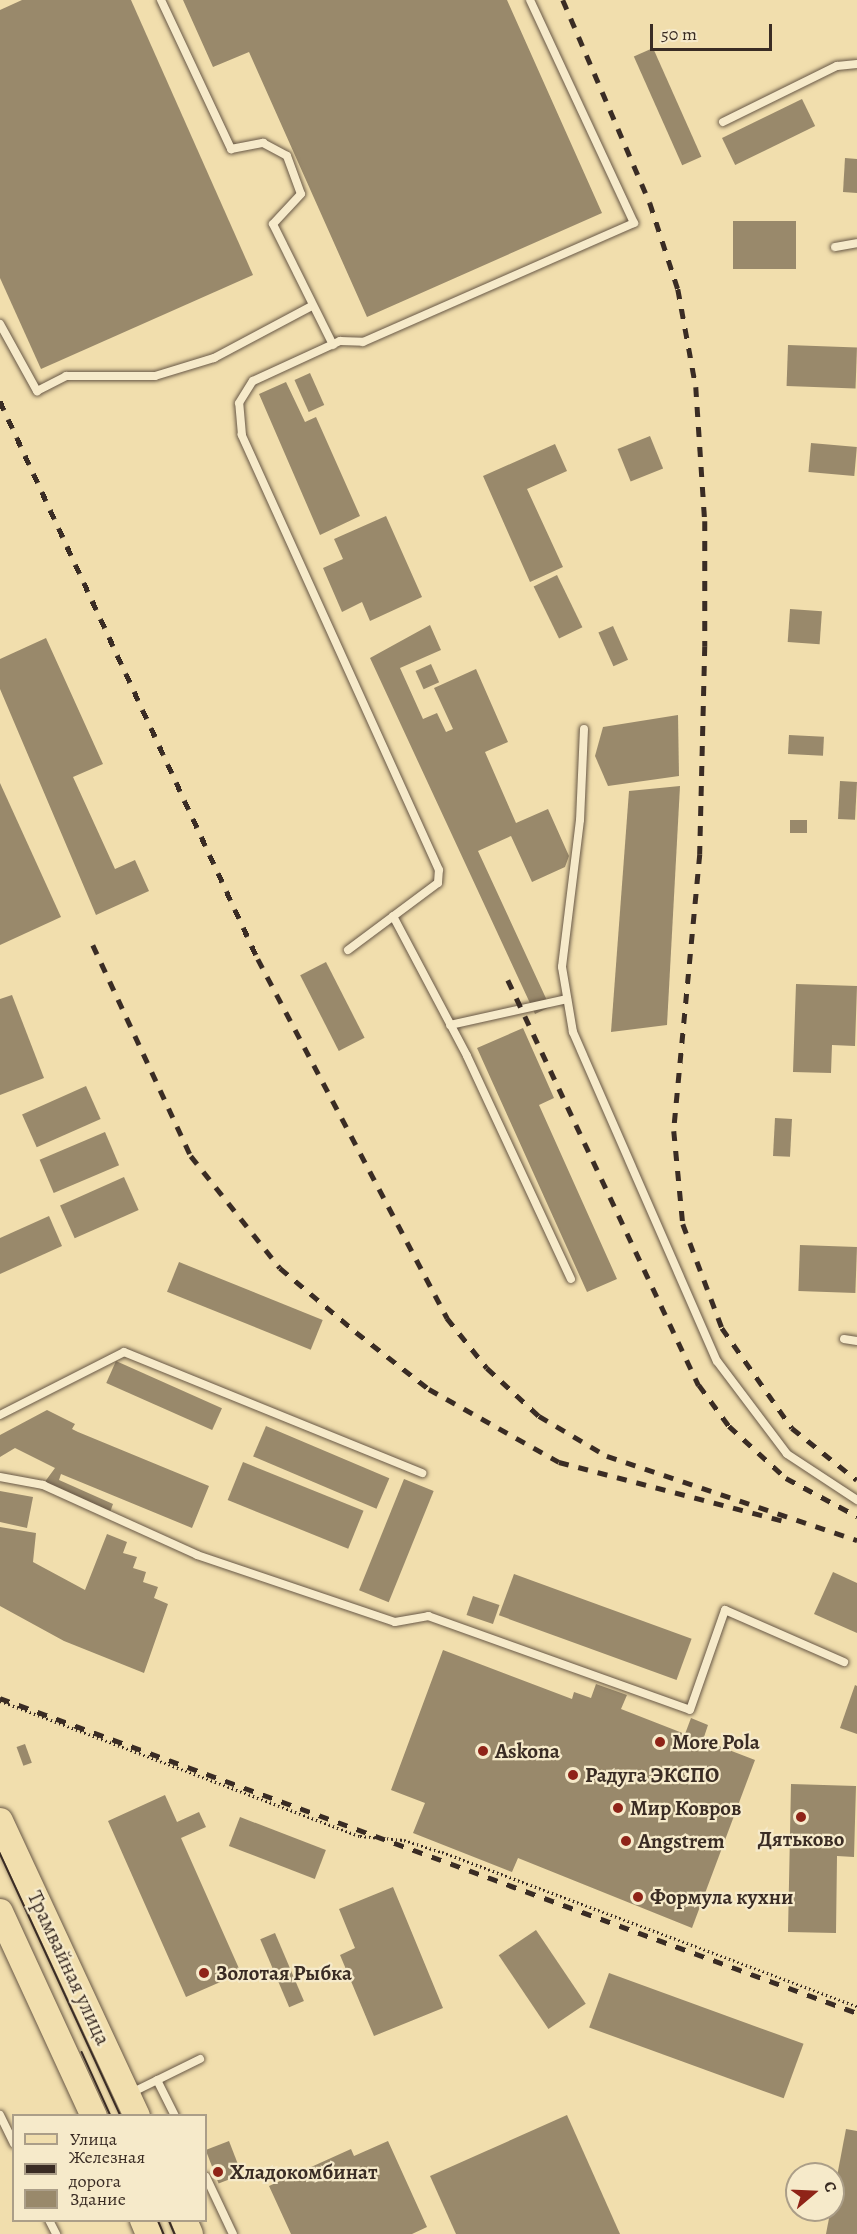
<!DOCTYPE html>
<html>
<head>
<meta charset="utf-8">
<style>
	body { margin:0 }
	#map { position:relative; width:857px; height:2234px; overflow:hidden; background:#f1dead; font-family:Alegreya,serif }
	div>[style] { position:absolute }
	.building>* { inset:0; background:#99896b; transform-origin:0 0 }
	.path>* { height:3px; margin-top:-1.5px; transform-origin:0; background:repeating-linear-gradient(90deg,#3a2c24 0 1.5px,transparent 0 4.5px) }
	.roads { filter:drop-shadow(0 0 2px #685846) drop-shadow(0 0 2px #685846) }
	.lane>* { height:8px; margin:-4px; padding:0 4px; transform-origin:4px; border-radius:4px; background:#f6eaca }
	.primary>* { height:26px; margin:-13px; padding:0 13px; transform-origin:13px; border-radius:13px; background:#f1dead }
	.tram>* { height:1.5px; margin:-0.75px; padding:0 0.75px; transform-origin:0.75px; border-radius:0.75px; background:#3a2c24 }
	.rail>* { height:4.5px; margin-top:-2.25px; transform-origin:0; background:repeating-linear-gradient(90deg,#3a2c24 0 10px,transparent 0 20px) }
	.dots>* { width:16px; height:16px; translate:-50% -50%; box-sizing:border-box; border:3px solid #f6eaca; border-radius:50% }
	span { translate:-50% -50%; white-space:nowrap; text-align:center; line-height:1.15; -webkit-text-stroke:4.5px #f6eaca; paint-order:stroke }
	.poi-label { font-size:21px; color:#3a2c24; font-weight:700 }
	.left { translate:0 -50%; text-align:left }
	.street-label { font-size:21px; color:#3a2c24 }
	.legend { position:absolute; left:12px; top:2114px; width:195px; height:108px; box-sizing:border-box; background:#f6eaca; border:2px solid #ab9e88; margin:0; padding:8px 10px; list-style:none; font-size:18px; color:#3a2c24 }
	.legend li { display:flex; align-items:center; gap:12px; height:30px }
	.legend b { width:30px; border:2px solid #ab9e88 }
	.north { position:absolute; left:785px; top:2162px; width:60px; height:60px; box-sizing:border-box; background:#f6eaca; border:2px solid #ab9e88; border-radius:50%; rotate:71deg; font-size:16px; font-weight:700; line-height:24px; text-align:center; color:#3a2c24 }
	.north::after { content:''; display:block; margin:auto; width:21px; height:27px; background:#8f2418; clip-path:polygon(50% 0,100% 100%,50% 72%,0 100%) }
	.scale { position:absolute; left:650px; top:24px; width:122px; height:27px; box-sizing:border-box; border:3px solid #3a2c24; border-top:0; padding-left:8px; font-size:18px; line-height:21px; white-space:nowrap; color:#3a2c24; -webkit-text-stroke:4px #f6eaca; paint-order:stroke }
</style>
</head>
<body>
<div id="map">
	<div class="building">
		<i style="clip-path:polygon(22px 0,131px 0,253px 275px,41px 369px,0 278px,0 10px)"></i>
		<i style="clip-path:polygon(183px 0,507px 0,602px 213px,367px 317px,249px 52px,213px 67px)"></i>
		<i style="left:653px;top:48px;width:119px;height:21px;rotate:66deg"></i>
		<i style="left:802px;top:99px;width:30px;height:89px;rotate:64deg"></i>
		<i style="clip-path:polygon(845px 158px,857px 159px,857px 193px,843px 192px)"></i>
		<i style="left:733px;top:221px;width:63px;height:48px"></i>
		<i style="left:788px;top:345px;width:69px;height:41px;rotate:2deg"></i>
		<i style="left:310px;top:373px;width:35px;height:17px;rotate:66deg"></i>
		<i style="clip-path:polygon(286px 382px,305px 422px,316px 417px,360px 516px,320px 535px,259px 394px)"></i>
		<i style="left:650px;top:436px;width:35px;height:35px;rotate:68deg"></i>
		<i style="left:811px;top:443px;width:46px;height:29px;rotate:5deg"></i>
		<i style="clip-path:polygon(555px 444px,567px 471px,527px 489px,563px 567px,530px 582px,483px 476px)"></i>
		<i style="clip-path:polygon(386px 516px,422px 597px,370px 621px,362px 602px,342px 612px,323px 568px,343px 559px,334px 539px)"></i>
		<i style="left:557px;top:575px;width:58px;height:26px;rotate:64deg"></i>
		<i style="left:790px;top:609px;width:32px;height:33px;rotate:4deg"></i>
		<i style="clip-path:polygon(430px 625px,441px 650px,400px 668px,423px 719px,437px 713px,446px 732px,453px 729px,434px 688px,476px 669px,508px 742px,485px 752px,516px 823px,548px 809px,569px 856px,565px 867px,532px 882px,511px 836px,478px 851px,550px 1007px,535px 1014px,370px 658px)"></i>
		<i style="left:613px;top:626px;width:37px;height:16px;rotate:66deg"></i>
		<i style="clip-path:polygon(46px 638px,103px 764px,73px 777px,115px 869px,135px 860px,149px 891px,96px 915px,0 689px,0 659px)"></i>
		<i style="left:431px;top:664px;width:20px;height:17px;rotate:66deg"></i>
		<i style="clip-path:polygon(678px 715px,679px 776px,608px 786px,595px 756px,603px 727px)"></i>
		<i style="left:789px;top:735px;width:35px;height:19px;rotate:3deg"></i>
		<i style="left:840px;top:781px;width:17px;height:38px;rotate:3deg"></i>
		<i style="clip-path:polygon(0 783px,61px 917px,0 945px)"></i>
		<i style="clip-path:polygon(680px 786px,667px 1025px,611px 1032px,629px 791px)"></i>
		<i style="left:790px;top:820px;width:17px;height:13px"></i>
		<i style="left:326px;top:962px;width:85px;height:29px;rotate:63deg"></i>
		<i style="clip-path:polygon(796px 984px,857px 986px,855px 1046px,832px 1045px,831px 1073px,793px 1072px)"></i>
		<i style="clip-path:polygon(12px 995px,44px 1078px,0 1095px,0 999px)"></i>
		<i style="clip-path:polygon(523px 1028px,554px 1098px,539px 1105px,617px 1279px,587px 1292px,477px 1048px)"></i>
		<i style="left:86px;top:1086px;width:36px;height:70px;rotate:66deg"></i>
		<i style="left:775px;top:1118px;width:17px;height:38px;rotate:3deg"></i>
		<i style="left:105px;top:1132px;width:36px;height:71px;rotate:67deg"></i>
		<i style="left:124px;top:1177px;width:36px;height:70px;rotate:66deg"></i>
		<i style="clip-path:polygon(49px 1216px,62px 1246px,0 1274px,0 1238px)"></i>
		<i style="left:800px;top:1245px;width:57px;height:46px;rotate:2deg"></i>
		<i style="left:179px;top:1262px;width:155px;height:32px;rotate:22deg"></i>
		<i style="left:116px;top:1361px;width:116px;height:24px;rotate:24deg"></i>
		<i style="clip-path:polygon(47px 1410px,75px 1424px,72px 1429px,78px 1432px,209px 1486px,192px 1528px,61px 1474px,59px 1480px,113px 1504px,109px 1515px,44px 1483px,55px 1468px,15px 1448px,0 1457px,0 1435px)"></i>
		<i style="left:266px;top:1426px;width:134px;height:33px;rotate:23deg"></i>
		<i style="left:243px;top:1462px;width:130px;height:41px;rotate:22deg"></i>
		<i style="left:404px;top:1479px;width:32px;height:120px;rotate:22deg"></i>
		<i style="clip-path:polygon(0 1491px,33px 1497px,27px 1528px,0 1522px)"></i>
		<i style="clip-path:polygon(0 1527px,36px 1533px,33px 1562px,85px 1590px,107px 1534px,127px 1542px,123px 1553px,137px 1557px,133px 1568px,146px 1572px,143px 1582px,158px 1587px,154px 1598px,168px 1604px,144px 1673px,64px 1641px,0 1606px)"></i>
		<i style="clip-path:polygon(833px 1572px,857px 1583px,857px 1633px,814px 1614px)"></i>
		<i style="left:514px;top:1574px;width:189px;height:44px;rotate:20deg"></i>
		<i style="left:473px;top:1596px;width:28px;height:20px;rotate:19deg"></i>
		<i style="clip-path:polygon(443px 1650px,572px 1699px,574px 1692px,591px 1698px,596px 1684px,627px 1695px,621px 1709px,685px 1734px,691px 1718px,708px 1725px,703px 1740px,755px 1760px,692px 1928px,518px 1858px,512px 1872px,413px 1833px,425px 1803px,391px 1790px)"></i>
		<i style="clip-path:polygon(855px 1685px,857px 1686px,857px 1734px,840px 1728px)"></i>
		<i style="left:25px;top:1744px;width:20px;height:9px;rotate:70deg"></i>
		<i style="clip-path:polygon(791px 1784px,856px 1786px,854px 1857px,837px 1856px,836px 1933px,788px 1932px)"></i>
		<i style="clip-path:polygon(165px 1795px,177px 1822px,199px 1812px,206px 1827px,181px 1838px,241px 1973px,186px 1997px,108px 1821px)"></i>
		<i style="left:240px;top:1817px;width:92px;height:31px;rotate:21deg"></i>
		<i style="clip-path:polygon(393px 1887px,443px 2008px,374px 2036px,340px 1955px,355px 1948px,339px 1909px)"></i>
		<i style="left:536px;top:1930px;width:89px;height:45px;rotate:56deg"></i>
		<i style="left:275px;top:1933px;width:74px;height:16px;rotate:67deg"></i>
		<i style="left:609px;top:1973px;width:207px;height:58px;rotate:20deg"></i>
		<i style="clip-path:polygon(567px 2115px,620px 2234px,456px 2234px,430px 2176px)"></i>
		<i style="clip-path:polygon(846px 2129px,857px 2131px,857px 2234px,826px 2234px)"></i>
		<i style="left:229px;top:2141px;width:36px;height:25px;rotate:69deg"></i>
		<i style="clip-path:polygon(388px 2141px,427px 2227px,412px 2234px,291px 2234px,269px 2186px,351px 2149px,354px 2156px)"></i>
	</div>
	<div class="path">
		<i style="left:0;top:1701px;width:384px;rotate:20.6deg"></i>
		<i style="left:360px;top:1836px;width:44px;rotate:5.2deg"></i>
		<i style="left:404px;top:1840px;width:40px;rotate:18deg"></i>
		<i style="left:442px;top:1852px;width:443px;rotate:20.4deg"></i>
	</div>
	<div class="roads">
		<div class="lane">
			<i style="left:161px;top:0;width:165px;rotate:64.8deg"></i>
			<i style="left:231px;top:149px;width:33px;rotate:-11deg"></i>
			<i style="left:263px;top:143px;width:27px;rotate:28deg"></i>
			<i style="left:287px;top:156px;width:40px;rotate:69.8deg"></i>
			<i style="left:301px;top:194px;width:41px;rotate:133deg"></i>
			<i style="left:273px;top:224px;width:135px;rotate:63.6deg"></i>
			<i style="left:723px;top:122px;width:127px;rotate:-26.2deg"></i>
			<i style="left:837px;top:66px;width:20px;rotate:-6deg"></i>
			<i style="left:835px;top:247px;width:22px;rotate:-10deg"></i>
			<i style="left:0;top:324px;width:77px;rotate:61.1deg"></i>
			<i style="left:37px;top:391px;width:33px;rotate:-27deg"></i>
			<i style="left:66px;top:376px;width:89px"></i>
			<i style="left:155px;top:376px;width:62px;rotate:-17deg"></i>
			<i style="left:214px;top:358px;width:111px;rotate:-28deg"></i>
			<i style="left:584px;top:729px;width:91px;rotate:92.5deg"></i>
			<i style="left:580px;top:820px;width:148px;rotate:97deg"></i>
			<i style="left:562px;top:967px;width:66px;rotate:80.4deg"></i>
			<i style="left:573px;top:1032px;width:359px;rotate:66.4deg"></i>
			<i style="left:717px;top:1361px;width:116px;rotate:53deg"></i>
			<i style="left:787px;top:1454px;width:84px;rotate:33.3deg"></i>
			<i style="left:393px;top:916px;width:158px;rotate:62.1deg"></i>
			<i style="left:467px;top:1056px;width:246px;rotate:65deg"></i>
			<i style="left:348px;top:950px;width:112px;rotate:-36.7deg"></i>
			<i style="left:438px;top:883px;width:13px;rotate:-86deg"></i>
			<i style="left:439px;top:870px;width:478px;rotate:-114.4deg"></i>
			<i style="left:242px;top:435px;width:32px;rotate:-95deg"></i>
			<i style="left:239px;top:403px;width:26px;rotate:-58deg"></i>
			<i style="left:253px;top:381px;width:96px;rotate:-24.7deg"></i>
			<i style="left:340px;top:341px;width:23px;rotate:2deg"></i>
			<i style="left:363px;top:342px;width:296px;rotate:-23.7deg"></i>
			<i style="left:634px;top:223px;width:246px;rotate:-115deg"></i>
			<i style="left:450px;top:1025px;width:120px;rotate:-12.5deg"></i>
			<i style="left:844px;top:1339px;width:13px;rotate:9deg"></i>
			<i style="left:0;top:1415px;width:139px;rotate:-26.9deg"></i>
			<i style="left:124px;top:1352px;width:322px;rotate:22.1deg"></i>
			<i style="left:0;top:1477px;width:44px;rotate:10.5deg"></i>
			<i style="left:43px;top:1485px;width:169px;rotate:24.4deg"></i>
			<i style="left:197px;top:1555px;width:209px;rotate:18.7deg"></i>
			<i style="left:395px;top:1622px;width:34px;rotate:-10deg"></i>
			<i style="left:428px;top:1616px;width:278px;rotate:19.7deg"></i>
			<i style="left:690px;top:1710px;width:106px;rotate:-70.7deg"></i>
			<i style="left:725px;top:1610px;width:130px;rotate:23.6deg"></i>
			<i style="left:157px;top:2080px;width:40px;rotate:63.4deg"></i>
			<i style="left:131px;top:2093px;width:77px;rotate:-26.2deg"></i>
			<i style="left:0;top:2115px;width:32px;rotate:64deg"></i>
			<i style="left:206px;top:2177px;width:63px;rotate:64.7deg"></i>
			<i style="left:49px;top:2220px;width:16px;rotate:63deg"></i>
		</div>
		<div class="primary">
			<i style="left:0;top:1821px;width:325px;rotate:65.1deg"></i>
			<i style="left:0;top:1912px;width:225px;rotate:65.3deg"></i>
			<i style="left:143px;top:2220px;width:15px;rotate:67deg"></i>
			<i style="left:184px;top:2220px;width:15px;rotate:67deg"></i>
		</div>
	</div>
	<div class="tram">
		<i style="left:0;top:1853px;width:289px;rotate:65.3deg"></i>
		<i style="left:82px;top:2052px;width:70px;rotate:65.6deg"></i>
		<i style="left:158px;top:2220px;width:15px;rotate:67deg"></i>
		<i style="left:169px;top:2220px;width:15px;rotate:67deg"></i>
	</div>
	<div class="rail">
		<i style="left:563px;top:0;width:221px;rotate:66.8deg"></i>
		<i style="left:650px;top:203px;width:90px;rotate:72deg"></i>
		<i style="left:678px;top:289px;width:100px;rotate:79.6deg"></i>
		<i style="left:696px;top:387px;width:134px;rotate:86.2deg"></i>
		<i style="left:705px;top:521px;width:125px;rotate:90deg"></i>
		<i style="left:705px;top:646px;width:208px;rotate:91.4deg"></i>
		<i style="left:700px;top:854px;width:278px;rotate:95.4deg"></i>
		<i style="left:674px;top:1131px;width:93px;rotate:84.5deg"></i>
		<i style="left:683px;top:1224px;width:111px;rotate:69.4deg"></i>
		<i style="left:722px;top:1328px;width:122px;rotate:55deg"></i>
		<i style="left:792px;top:1428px;width:83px;rotate:38.7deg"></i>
		<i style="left:0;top:401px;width:615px;rotate:65.19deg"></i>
		<i style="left:258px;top:959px;width:406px;rotate:62.2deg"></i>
		<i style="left:447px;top:1318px;width:64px;rotate:51.3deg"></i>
		<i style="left:487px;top:1368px;width:71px;rotate:42.7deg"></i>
		<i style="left:539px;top:1416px;width:79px;rotate:30.5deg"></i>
		<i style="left:607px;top:1456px;width:264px;rotate:18.6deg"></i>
		<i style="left:93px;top:945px;width:233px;rotate:65.1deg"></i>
		<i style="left:191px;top:1156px;width:143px;rotate:51.5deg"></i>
		<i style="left:280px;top:1268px;width:99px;rotate:40.1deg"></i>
		<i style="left:356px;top:1332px;width:93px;rotate:38deg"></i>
		<i style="left:429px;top:1389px;width:149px;rotate:29.3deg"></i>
		<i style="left:559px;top:1462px;width:237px;rotate:14.7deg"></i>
		<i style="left:508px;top:980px;width:448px;rotate:64.8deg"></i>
		<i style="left:699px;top:1385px;width:51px;rotate:53.8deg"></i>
		<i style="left:729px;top:1426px;width:77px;rotate:42.4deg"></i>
		<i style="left:786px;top:1478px;width:81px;rotate:28.2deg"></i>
		<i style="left:0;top:1698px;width:913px;rotate:20.18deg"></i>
	</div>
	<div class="dots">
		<i style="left:660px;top:1742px;background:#8f2418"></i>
		<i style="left:483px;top:1751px;background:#8f2418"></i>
		<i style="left:573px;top:1775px;background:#8f2418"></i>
		<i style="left:618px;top:1808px;background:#8f2418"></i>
		<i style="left:801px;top:1817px;background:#8f2418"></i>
		<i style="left:626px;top:1841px;background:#8f2418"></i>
		<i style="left:638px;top:1897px;background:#8f2418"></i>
		<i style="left:204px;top:1973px;background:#8f2418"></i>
		<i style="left:218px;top:2172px;background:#8f2418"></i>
	</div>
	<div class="poi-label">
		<span class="left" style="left:672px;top:1742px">More Pola</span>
		<span class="left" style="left:495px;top:1751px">Askona</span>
		<span class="left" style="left:585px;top:1775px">Радуга ЭКСПО</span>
		<span class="left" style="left:630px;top:1808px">Мир Ковров</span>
		<span style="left:801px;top:1839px">Дятьково</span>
		<span class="left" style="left:638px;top:1841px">Angstrem</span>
		<span class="left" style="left:650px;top:1897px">Формула кухни</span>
		<span class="left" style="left:216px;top:1973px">Золотая Рыбка</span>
		<span class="left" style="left:230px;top:2172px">Хладокомбинат</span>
	</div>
	<div class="street-label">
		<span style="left:69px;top:1968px;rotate:65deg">Трамвайная улица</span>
	</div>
	<ul class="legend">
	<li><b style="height:8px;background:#f1dead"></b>Улица</li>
	<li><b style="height:8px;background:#3a2c24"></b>Железная дорога</li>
	<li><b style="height:16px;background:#99896b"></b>Здание</li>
	</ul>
	<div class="north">С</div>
	<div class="scale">50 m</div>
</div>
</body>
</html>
